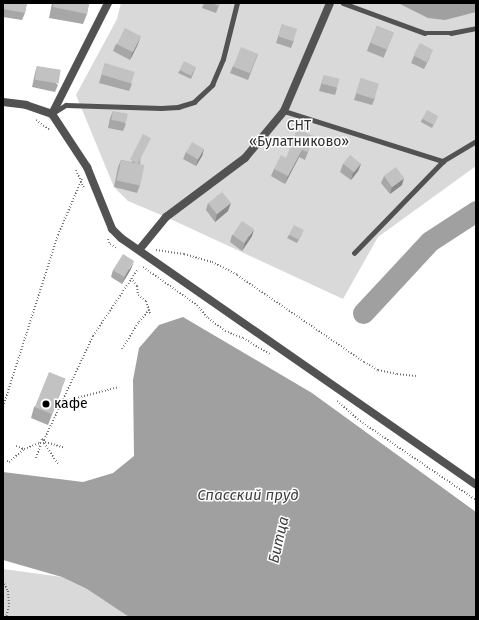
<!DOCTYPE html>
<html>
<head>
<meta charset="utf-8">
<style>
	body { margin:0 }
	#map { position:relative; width:479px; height:620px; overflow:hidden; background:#fff; font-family:"Fira Sans",sans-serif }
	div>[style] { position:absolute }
	.green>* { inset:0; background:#d9d9d9 }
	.water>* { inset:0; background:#a0a0a0 }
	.river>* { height:21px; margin:-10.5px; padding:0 10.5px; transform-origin:10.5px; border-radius:10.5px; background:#a0a0a0 }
	.path>* { height:2px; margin-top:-1px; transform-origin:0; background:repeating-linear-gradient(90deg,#747474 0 1px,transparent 0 3px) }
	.service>* { height:4.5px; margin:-2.25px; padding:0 2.25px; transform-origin:2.25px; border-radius:2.25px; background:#525252 }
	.minor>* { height:8px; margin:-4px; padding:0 4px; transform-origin:4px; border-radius:4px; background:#525252 }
	.tertiary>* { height:8px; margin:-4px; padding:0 4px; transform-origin:4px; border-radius:4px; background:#525252 }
	.wall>* { inset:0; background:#a7a7a7; transform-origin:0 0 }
	.shaded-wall>* { inset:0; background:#888 }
	.building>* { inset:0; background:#c2c2c2; transform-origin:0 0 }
	.dots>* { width:11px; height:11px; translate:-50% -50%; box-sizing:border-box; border:2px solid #fff; border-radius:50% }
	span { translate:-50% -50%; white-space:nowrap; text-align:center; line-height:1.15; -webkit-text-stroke:3px #fff; paint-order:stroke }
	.park-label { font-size:14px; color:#303030 }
	.poi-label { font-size:14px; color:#000 }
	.left { translate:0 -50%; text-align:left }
	.water-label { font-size:15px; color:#414141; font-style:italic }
	.frame { position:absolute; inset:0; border:4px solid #000; pointer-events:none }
</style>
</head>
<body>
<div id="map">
	<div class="green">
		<i style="clip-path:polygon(121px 3px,476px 3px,476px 166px,378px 237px,343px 299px,166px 217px,128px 201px,114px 187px,76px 95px,117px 19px)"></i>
		<i style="clip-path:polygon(3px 569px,62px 577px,87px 589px,129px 617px,3px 617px)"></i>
	</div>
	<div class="water">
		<i style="clip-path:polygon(398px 3px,476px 3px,476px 12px,445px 20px,428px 18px)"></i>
		<i style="clip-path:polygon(183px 317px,312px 393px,476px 512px,476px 617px,129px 617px,87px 589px,62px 577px,3px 560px,3px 472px,83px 482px,113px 473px,134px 456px,133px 380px,139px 348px,159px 325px)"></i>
	</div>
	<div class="river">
		<i style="left:363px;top:313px;width:98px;rotate:-47.1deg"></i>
		<i style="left:430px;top:241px;width:55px;rotate:-33.1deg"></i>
	</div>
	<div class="path">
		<i style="left:36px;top:120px;width:17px;rotate:36deg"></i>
		<i style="left:76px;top:170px;width:20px;rotate:66deg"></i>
		<i style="left:108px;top:239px;width:5px;rotate:68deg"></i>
		<i style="left:110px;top:244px;width:9px;rotate:32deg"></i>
		<i style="left:156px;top:250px;width:28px;rotate:8deg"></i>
		<i style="left:184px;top:254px;width:29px;rotate:16deg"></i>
		<i style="left:212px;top:262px;width:28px;rotate:27deg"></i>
		<i style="left:237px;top:275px;width:154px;rotate:34.4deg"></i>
		<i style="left:364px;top:362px;width:16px;rotate:30deg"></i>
		<i style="left:378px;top:370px;width:19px;rotate:12deg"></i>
		<i style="left:397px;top:374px;width:19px;rotate:6deg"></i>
		<i style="left:143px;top:267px;width:66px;rotate:35.1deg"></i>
		<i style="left:197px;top:305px;width:17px;rotate:50deg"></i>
		<i style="left:208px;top:318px;width:21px;rotate:37deg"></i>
		<i style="left:225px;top:331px;width:19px;rotate:21deg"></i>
		<i style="left:243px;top:338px;width:33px;rotate:31deg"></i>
		<i style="left:131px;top:278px;width:10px;rotate:53deg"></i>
		<i style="left:137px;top:286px;width:9px;rotate:84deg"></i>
		<i style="left:138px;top:295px;width:10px;rotate:37deg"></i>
		<i style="left:146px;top:301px;width:13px;rotate:72deg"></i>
		<i style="left:122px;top:349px;width:32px;rotate:-58deg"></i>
		<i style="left:139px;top:322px;width:16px;rotate:-50deg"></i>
		<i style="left:337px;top:401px;width:30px;rotate:41deg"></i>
		<i style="left:360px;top:421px;width:140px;rotate:34.3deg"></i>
		<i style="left:61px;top:402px;width:60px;rotate:-14.5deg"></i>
		<i style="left:3px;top:407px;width:181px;rotate:-72.3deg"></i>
		<i style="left:58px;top:235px;width:61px;rotate:-66.8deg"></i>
		<i style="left:44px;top:440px;width:115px;rotate:-64.8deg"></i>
		<i style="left:93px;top:336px;width:81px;rotate:-56.1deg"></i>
		<i style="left:45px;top:442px;width:19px;rotate:16deg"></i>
		<i style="left:44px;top:443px;width:27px;rotate:56deg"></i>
		<i style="left:16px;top:446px;width:9px;rotate:21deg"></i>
		<i style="left:36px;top:458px;width:15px;rotate:-70deg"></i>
		<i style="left:7px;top:461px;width:2px;rotate:27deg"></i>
		<i style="left:9px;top:462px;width:20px;rotate:-41deg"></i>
		<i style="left:24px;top:449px;width:17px;rotate:-21deg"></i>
		<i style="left:40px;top:443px;width:4px;rotate:-63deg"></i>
		<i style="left:42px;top:439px;width:2px;rotate:27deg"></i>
		<i style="left:44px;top:440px;width:3px;rotate:90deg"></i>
		<i style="left:44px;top:443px;width:4px;rotate:180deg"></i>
		<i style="left:3px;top:581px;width:11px;rotate:63deg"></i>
		<i style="left:8px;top:591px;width:15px;rotate:86deg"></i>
		<i style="left:9px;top:606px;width:11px;rotate:105deg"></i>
	</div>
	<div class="service">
		<i style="left:343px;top:3px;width:87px;rotate:20.1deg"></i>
		<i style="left:425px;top:33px;width:26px"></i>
		<i style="left:451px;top:33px;width:25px;rotate:-11deg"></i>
		<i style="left:284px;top:111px;width:167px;rotate:17.5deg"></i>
		<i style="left:443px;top:161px;width:39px;rotate:-31deg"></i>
		<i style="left:53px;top:113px;width:15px;rotate:-32deg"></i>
		<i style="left:66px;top:105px;width:95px;rotate:1.8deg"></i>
		<i style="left:161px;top:108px;width:17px;rotate:-3deg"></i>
		<i style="left:178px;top:107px;width:17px;rotate:-17deg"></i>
		<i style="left:194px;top:102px;width:25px;rotate:-43deg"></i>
		<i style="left:212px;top:85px;width:28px;rotate:-67deg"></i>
		<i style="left:223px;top:59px;width:58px;rotate:-76deg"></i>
		<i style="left:354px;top:253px;width:128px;rotate:-45.9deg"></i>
	</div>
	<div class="minor">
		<i style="left:52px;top:114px;width:124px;rotate:-63.2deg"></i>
		<i style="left:139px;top:250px;width:43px;rotate:-50.7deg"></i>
		<i style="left:166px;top:217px;width:99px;rotate:-36.8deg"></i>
		<i style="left:245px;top:158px;width:61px;rotate:-50.3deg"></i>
		<i style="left:284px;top:111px;width:117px;rotate:-66.9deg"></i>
	</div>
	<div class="tertiary">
		<i style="left:3px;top:102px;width:23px;rotate:7deg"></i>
		<i style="left:26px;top:105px;width:28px;rotate:19deg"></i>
		<i style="left:52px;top:114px;width:64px;rotate:56.6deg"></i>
		<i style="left:87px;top:167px;width:67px;rotate:68deg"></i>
		<i style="left:112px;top:229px;width:13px;rotate:45deg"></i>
		<i style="left:121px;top:238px;width:432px;rotate:34.8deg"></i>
	</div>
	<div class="wall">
		<i style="clip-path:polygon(3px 3px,27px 3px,25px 13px,22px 20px,3px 17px)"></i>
		<i style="clip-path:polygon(52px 3px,89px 3px,87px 14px,83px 24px,49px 18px)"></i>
		<i style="clip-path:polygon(204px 3px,220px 3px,216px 13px,202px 8px)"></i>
		<i style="clip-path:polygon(282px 24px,294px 40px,291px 48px,276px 43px)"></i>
		<i style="left:377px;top:26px;width:18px;height:27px;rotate:22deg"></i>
		<i style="clip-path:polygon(116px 44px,138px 44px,130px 60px,113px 51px)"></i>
		<i style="clip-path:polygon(258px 54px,248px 80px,230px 73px,233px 66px)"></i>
		<i style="clip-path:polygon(414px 56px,430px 57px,424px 69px,411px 63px)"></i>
		<i style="clip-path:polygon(105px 63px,132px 84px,129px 91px,99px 83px)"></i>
		<i style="clip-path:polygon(37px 66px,58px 85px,55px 92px,32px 87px,35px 73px)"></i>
		<i style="clip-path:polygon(196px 67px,191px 79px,178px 73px,180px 70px)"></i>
		<i style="clip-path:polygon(324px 75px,337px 88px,335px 95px,319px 91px)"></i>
		<i style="clip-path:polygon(361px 78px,375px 98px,372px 105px,354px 100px)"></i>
		<i style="clip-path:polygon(113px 111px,126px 124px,123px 131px,108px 128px,110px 118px)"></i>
		<i style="clip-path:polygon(422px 119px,436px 120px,432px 128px,421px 122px)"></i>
		<i style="clip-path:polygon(143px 134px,140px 164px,140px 185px,137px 193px,114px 187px,118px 167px,121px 160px,132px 162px)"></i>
		<i style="clip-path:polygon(314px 136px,305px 160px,299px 157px,285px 184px,271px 176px,274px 169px)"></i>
		<i style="clip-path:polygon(204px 149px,202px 156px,196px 166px,183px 159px,186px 152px)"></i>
		<i style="clip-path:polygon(343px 164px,361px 164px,358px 171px,351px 180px,340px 172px)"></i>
		<i style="clip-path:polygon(384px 176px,402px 185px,390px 194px,381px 183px)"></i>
		<i style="clip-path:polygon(208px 203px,228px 211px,215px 222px,206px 210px)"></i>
		<i style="clip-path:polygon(302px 234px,297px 243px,287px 238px,289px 235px)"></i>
		<i style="clip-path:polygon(232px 235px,252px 236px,242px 251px,230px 242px)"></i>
		<i style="clip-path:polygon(131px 269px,122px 284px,111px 277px,113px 270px)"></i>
		<i style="clip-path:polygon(62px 389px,48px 425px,31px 418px,34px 407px)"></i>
	</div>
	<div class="shaded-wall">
		<i style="clip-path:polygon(141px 36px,138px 44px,130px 60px,132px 53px)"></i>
		<i style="clip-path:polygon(204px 149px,202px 156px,196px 166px,198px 159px)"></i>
		<i style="clip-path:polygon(302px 150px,299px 157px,285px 184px,288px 176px)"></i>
		<i style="clip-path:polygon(361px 164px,358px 171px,351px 180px,353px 173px)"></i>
		<i style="clip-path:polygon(404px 178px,402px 185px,390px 194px,392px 187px)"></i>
		<i style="clip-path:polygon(231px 203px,228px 211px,215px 222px,217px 214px)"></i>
		<i style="clip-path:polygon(254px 229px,252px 236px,242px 251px,245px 243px)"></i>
		<i style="clip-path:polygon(134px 261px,131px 269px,122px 284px,125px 277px)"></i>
	</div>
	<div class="building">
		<i style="clip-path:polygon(4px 3px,27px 3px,25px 13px,3px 9px)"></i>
		<i style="clip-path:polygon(54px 3px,89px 3px,87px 14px,53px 7px)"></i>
		<i style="clip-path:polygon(211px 3px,220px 3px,219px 6px)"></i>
		<i style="left:282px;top:24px;width:16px;height:13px;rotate:18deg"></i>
		<i style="left:377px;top:26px;width:18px;height:18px;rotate:22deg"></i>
		<i style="left:125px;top:28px;width:18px;height:18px;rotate:27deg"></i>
		<i style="left:420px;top:43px;width:15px;height:14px;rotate:28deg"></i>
		<i style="left:241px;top:47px;width:18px;height:21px;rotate:22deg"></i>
		<i style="left:184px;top:61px;width:13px;height:10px;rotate:27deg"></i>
		<i style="left:105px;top:63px;width:31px;height:12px;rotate:17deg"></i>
		<i style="left:37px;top:66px;width:24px;height:14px;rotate:9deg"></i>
		<i style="left:324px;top:75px;width:16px;height:9px;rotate:14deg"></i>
		<i style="left:361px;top:78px;width:19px;height:16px;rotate:18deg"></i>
		<i style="left:427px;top:110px;width:13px;height:10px;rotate:29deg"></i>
		<i style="left:113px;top:111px;width:15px;height:9px;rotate:11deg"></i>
		<i style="clip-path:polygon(297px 129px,314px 136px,308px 152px,302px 150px,288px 176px,274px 169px,281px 155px,286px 158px)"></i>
		<i style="left:143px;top:134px;width:9px;height:29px;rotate:27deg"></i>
		<i style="left:192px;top:142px;width:14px;height:12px;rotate:30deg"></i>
		<i style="left:350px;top:155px;width:14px;height:11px;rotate:39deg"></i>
		<i style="left:121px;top:160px;width:24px;height:21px;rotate:12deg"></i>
		<i style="left:396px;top:167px;width:14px;height:15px;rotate:54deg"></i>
		<i style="left:222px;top:192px;width:14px;height:18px;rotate:51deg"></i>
		<i style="left:242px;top:221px;width:14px;height:17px;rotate:34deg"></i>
		<i style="left:294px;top:225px;width:11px;height:11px;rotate:27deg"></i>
		<i style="left:123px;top:254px;width:13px;height:19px;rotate:32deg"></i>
		<i style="left:49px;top:372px;width:18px;height:38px;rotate:22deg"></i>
	</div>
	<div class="dots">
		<i style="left:46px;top:404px;background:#000"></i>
	</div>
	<div class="park-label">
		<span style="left:299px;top:134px">СНТ<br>«Булатниково»</span>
	</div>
	<div class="poi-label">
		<span class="left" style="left:54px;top:404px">кафе</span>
	</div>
	<div class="water-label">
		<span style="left:248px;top:496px">Спасский пруд</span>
		<span style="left:279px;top:540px;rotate:-77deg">Битца</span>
	</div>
	<div class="frame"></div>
</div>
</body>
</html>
